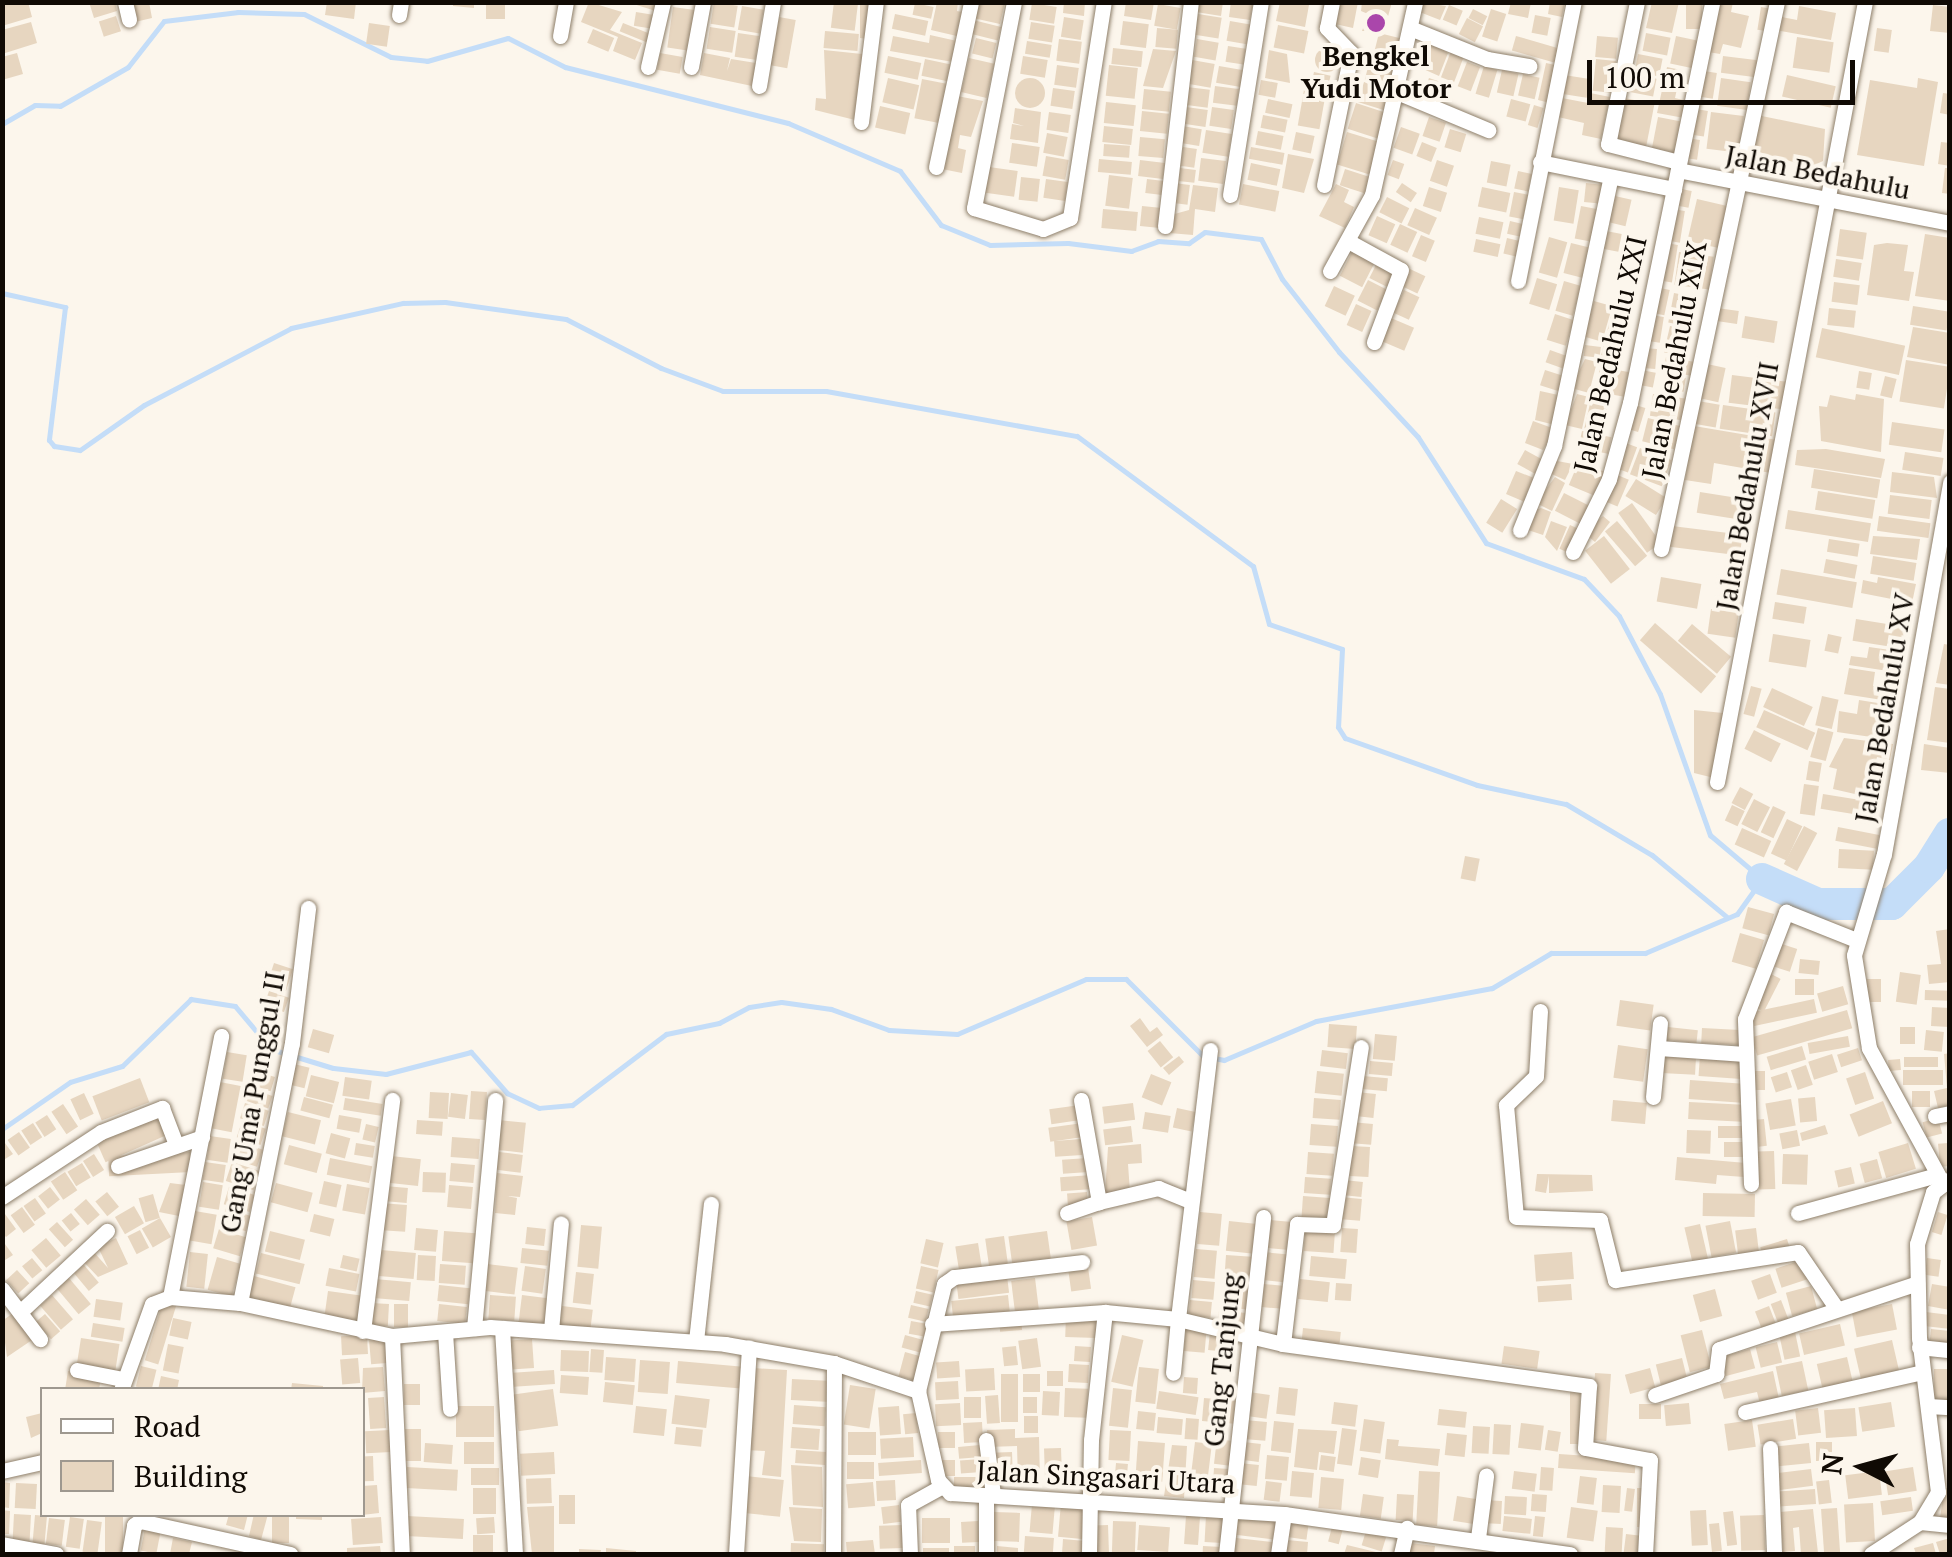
<!DOCTYPE html>
<html>
<head>
<meta charset="utf-8">
<style>
	body { margin:0 }
	#map { position:relative; width:1952px; height:1557px; overflow:hidden; background:#fcf6ec; font-family:"PT Serif",serif }
	div>[style] { position:absolute }
	.stream>* { height:5px; margin:-2.5px; padding:0 2.5px; transform-origin:2.5px; border-radius:2.5px; background:#c4ddf8 }
	.river>* { height:32px; margin:-16px; padding:0 16px; transform-origin:16px; border-radius:16px; background:#c4ddf8 }
	.building>* { inset:0; background:#e7d6c0; transform-origin:0 0 }
	.round { border-radius:50% }
	.roads { filter:drop-shadow(0 0 2px #8d7e69) drop-shadow(0 0 2px #8d7e69) }
	.minor>* { height:15px; margin:-7.5px; padding:0 7.5px; transform-origin:7.5px; border-radius:7.5px; background:#fff }
	.dots>* { width:28px; height:28px; translate:-50% -50%; box-sizing:border-box; border:5px solid #fcf6ec; border-radius:50% }
	span { translate:-50% -50%; white-space:nowrap; text-align:center; line-height:1.15; -webkit-text-stroke:8px #fcf6ec; paint-order:stroke }
	.poi-label { font-size:28px; color:#100a04; font-weight:700 }
	.street-label { font-size:28px; color:#100a04 }
	.frame { position:absolute; inset:0; border:5px solid #100a04; pointer-events:none }
	.legend { position:absolute; left:40px; top:1387px; width:325px; height:130px; box-sizing:border-box; background:#fcf6ec; border:2px solid #9e988f; margin:0; padding:12px 18px; list-style:none; font-size:30px; color:#100a04 }
	.legend li { display:flex; align-items:center; gap:20px; height:50px }
	.legend b { width:50px; border:2px solid #9e988f }
	.north { position:absolute; left:1812px; top:1417px; width:100px; height:100px; -webkit-text-stroke:8px #fcf6ec; paint-order:stroke; rotate:276deg; font-size:28px; font-weight:700; line-height:40px; text-align:center; color:#100a04 }
	.north::after { content:''; display:block; margin:auto; width:35px; height:45px; background:#100a04; clip-path:polygon(50% 0,100% 100%,50% 72%,0 100%) }
	.scale { position:absolute; left:1587px; top:60px; width:268px; height:45px; box-sizing:border-box; border:5px solid #100a04; border-top:0; padding-left:12px; font-size:30px; line-height:35px; white-space:nowrap; color:#100a04; -webkit-text-stroke:8px #fcf6ec; paint-order:stroke }
</style>
</head>
<body>
<div id="map">
	<div class="stream">
		<i style="left:2px;top:124px;width:38px;rotate:-30deg"></i>
		<i style="left:35px;top:105px;width:25px;rotate:2deg"></i>
		<i style="left:60px;top:106px;width:78px;rotate:-29.8deg"></i>
		<i style="left:128px;top:67px;width:58px;rotate:-52deg"></i>
		<i style="left:164px;top:21px;width:75px;rotate:-6.9deg"></i>
		<i style="left:238px;top:12px;width:66px;rotate:1.7deg"></i>
		<i style="left:304px;top:14px;width:97px;rotate:26.3deg"></i>
		<i style="left:391px;top:57px;width:36px;rotate:6deg"></i>
		<i style="left:427px;top:61px;width:84px;rotate:-15.9deg"></i>
		<i style="left:508px;top:38px;width:64px;rotate:27deg"></i>
		<i style="left:565px;top:67px;width:230px;rotate:14.1deg"></i>
		<i style="left:788px;top:123px;width:122px;rotate:23.2deg"></i>
		<i style="left:900px;top:171px;width:68px;rotate:52.8deg"></i>
		<i style="left:941px;top:225px;width:53px;rotate:22.2deg"></i>
		<i style="left:990px;top:245px;width:78px;rotate:-1.5deg"></i>
		<i style="left:1068px;top:243px;width:64px;rotate:7.2deg"></i>
		<i style="left:1131px;top:251px;width:29px;rotate:-20deg"></i>
		<i style="left:1158px;top:241px;width:31px;rotate:4deg"></i>
		<i style="left:1189px;top:243px;width:19px;rotate:-35deg"></i>
		<i style="left:1205px;top:232px;width:56px;rotate:7.1deg"></i>
		<i style="left:1261px;top:239px;width:45px;rotate:62.3deg"></i>
		<i style="left:1282px;top:279px;width:93px;rotate:52deg"></i>
		<i style="left:1339px;top:352px;width:116px;rotate:47.1deg"></i>
		<i style="left:1418px;top:437px;width:126px;rotate:57.3deg"></i>
		<i style="left:1486px;top:543px;width:104px;rotate:20.2deg"></i>
		<i style="left:1584px;top:579px;width:51px;rotate:46.6deg"></i>
		<i style="left:1619px;top:616px;width:88px;rotate:62.3deg"></i>
		<i style="left:1660px;top:694px;width:150px;rotate:70.5deg"></i>
		<i style="left:1710px;top:835px;width:68px;rotate:40.2deg"></i>
		<i style="left:1762px;top:879px;width:43px;rotate:125.5deg"></i>
		<i style="left:1737px;top:914px;width:100px;rotate:157deg"></i>
		<i style="left:1645px;top:953px;width:94px;rotate:180deg"></i>
		<i style="left:1551px;top:953px;width:69px;rotate:149.3deg"></i>
		<i style="left:1492px;top:988px;width:179px;rotate:169.4deg"></i>
		<i style="left:1316px;top:1021px;width:100px;rotate:157deg"></i>
		<i style="left:1224px;top:1060px;width:21px;rotate:-169deg"></i>
		<i style="left:1203px;top:1056px;width:109px;rotate:-135deg"></i>
		<i style="left:1126px;top:979px;width:40px;rotate:180deg"></i>
		<i style="left:1086px;top:979px;width:140px;rotate:156.9deg"></i>
		<i style="left:957px;top:1034px;width:68px;rotate:-176.6deg"></i>
		<i style="left:889px;top:1030px;width:62px;rotate:-160.1deg"></i>
		<i style="left:831px;top:1009px;width:50px;rotate:-172deg"></i>
		<i style="left:781px;top:1002px;width:32px;rotate:171deg"></i>
		<i style="left:749px;top:1007px;width:34px;rotate:152deg"></i>
		<i style="left:719px;top:1023px;width:54px;rotate:168.3deg"></i>
		<i style="left:666px;top:1034px;width:118px;rotate:142.9deg"></i>
		<i style="left:572px;top:1105px;width:33px;rotate:175deg"></i>
		<i style="left:539px;top:1108px;width:35px;rotate:-155deg"></i>
		<i style="left:507px;top:1093px;width:55px;rotate:-131.3deg"></i>
		<i style="left:471px;top:1052px;width:88px;rotate:165.5deg"></i>
		<i style="left:386px;top:1074px;width:53px;rotate:-173.5deg"></i>
		<i style="left:333px;top:1068px;width:65px;rotate:-163deg"></i>
		<i style="left:271px;top:1049px;width:56px;rotate:-129.9deg"></i>
		<i style="left:235px;top:1006px;width:45px;rotate:-171deg"></i>
		<i style="left:191px;top:999px;width:96px;rotate:135.8deg"></i>
		<i style="left:122px;top:1066px;width:54px;rotate:162.9deg"></i>
		<i style="left:70px;top:1082px;width:83px;rotate:145.3deg"></i>
		<i style="left:2px;top:293px;width:65px;rotate:12.5deg"></i>
		<i style="left:65px;top:307px;width:134px;rotate:96.9deg"></i>
		<i style="left:49px;top:440px;width:8px;rotate:50deg"></i>
		<i style="left:54px;top:446px;width:26px;rotate:9deg"></i>
		<i style="left:80px;top:450px;width:78px;rotate:-35.1deg"></i>
		<i style="left:144px;top:405px;width:166px;rotate:-27.6deg"></i>
		<i style="left:291px;top:328px;width:115px;rotate:-12.6deg"></i>
		<i style="left:403px;top:303px;width:42px;rotate:-1.4deg"></i>
		<i style="left:445px;top:302px;width:122px;rotate:8deg"></i>
		<i style="left:566px;top:319px;width:107px;rotate:27.3deg"></i>
		<i style="left:661px;top:368px;width:66px;rotate:20.4deg"></i>
		<i style="left:723px;top:391px;width:103px"></i>
		<i style="left:826px;top:391px;width:255px;rotate:10.2deg"></i>
		<i style="left:1077px;top:436px;width:219px;rotate:36.5deg"></i>
		<i style="left:1253px;top:566px;width:60px;rotate:74.6deg"></i>
		<i style="left:1269px;top:624px;width:77px;rotate:18.9deg"></i>
		<i style="left:1342px;top:649px;width:78px;rotate:92.9deg"></i>
		<i style="left:1338px;top:727px;width:13px;rotate:58deg"></i>
		<i style="left:1345px;top:738px;width:140px;rotate:19.6deg"></i>
		<i style="left:1477px;top:785px;width:91px;rotate:12.1deg"></i>
		<i style="left:1566px;top:804px;width:100px;rotate:30.7deg"></i>
		<i style="left:1652px;top:855px;width:97px;rotate:39.6deg"></i>
	</div>
	<div class="river">
		<i style="left:1762px;top:879px;width:61px;rotate:24.1deg"></i>
		<i style="left:1818px;top:904px;width:74px"></i>
		<i style="left:1892px;top:904px;width:52px;rotate:-45deg"></i>
		<i style="left:1929px;top:867px;width:39px;rotate:-58deg"></i>
	</div>
	<div class="building">
		<i style="clip-path:polygon(28px 2px,32px 17px,2px 26px,2px 4px)"></i>
		<i style="clip-path:polygon(89px 2px,115px 2px,117px 11px,94px 18px)"></i>
		<i style="clip-path:polygon(131px 2px,149px 2px,152px 18px,135px 22px)"></i>
		<i style="clip-path:polygon(327px 2px,356px 2px,354px 19px,325px 15px)"></i>
		<i style="clip-path:polygon(453px 2px,474px 2px,474px 8px,453px 6px)"></i>
		<i style="left:486px;top:2px;width:19px;height:17px"></i>
		<i style="clip-path:polygon(589px 2px,622px 12px,610px 30px,642px 43px,635px 60px,613px 51px,618px 37px,581px 22px)"></i>
		<i style="clip-path:polygon(627px 2px,661px 2px,659px 12px)"></i>
		<i style="left:714px;top:2px;width:24px;height:22px;rotate:9deg"></i>
		<i style="left:834px;top:2px;width:24px;height:26px;rotate:7deg"></i>
		<i style="clip-path:polygon(937px 2px,958px 2px,957px 11px,967px 13px,961px 37px,931px 30px)"></i>
		<i style="clip-path:polygon(977px 2px,1005px 2px,1000px 24px,973px 18px)"></i>
		<i style="clip-path:polygon(1064px 2px,1085px 2px,1084px 16px,1063px 13px)"></i>
		<i style="clip-path:polygon(1126px 2px,1154px 2px,1151px 20px,1124px 16px)"></i>
		<i style="clip-path:polygon(1197px 2px,1223px 2px,1221px 16px,1196px 12px)"></i>
		<i style="clip-path:polygon(1231px 2px,1253px 2px,1250px 20px,1229px 17px)"></i>
		<i style="clip-path:polygon(1280px 2px,1309px 5px,1305px 27px,1276px 21px)"></i>
		<i style="clip-path:polygon(1339px 2px,1358px 2px,1353px 28px,1335px 24px)"></i>
		<i style="clip-path:polygon(1362px 2px,1392px 2px,1384px 31px,1362px 31px,1368px 14px,1361px 11px)"></i>
		<i style="clip-path:polygon(1420px 2px,1446px 6px,1440px 20px,1417px 11px)"></i>
		<i style="clip-path:polygon(1511px 2px,1531px 2px,1528px 18px,1508px 14px)"></i>
		<i style="clip-path:polygon(1550px 2px,1565px 2px,1562px 17px,1548px 14px)"></i>
		<i style="clip-path:polygon(1652px 2px,1679px 2px,1672px 33px,1646px 28px)"></i>
		<i style="left:1686px;top:2px;width:16px;height:27px"></i>
		<i style="clip-path:polygon(1719px 2px,1733px 2px,1731px 12px,1749px 16px,1741px 48px,1723px 44px,1720px 54px,1708px 52px)"></i>
		<i style="left:915px;top:3px;width:19px;height:12px;rotate:12deg"></i>
		<i style="left:1032px;top:3px;width:25px;height:17px;rotate:9deg"></i>
		<i style="clip-path:polygon(860px 4px,874px 6px,869px 39px,860px 38px)"></i>
		<i style="left:1158px;top:4px;width:23px;height:22px;rotate:10deg"></i>
		<i style="left:1449px;top:5px;width:15px;height:16px;rotate:23deg"></i>
		<i style="clip-path:polygon(1933px 5px,1950px 7px,1950px 33px,1930px 31px)"></i>
		<i style="left:742px;top:6px;width:22px;height:24px;rotate:10deg"></i>
		<i style="clip-path:polygon(1799px 6px,1836px 13px,1831px 40px,1775px 30px,1777px 16px,1797px 20px)"></i>
		<i style="left:673px;top:7px;width:22px;height:41px;rotate:8deg"></i>
		<i style="left:1761px;top:7px;width:12px;height:23px;rotate:9deg"></i>
		<i style="left:1473px;top:9px;width:16px;height:10px;rotate:27deg"></i>
		<i style="left:1491px;top:9px;width:16px;height:29px;rotate:18deg"></i>
		<i style="left:636px;top:12px;width:20px;height:14px;rotate:9deg"></i>
		<i style="left:895px;top:14px;width:34px;height:15px;rotate:12deg"></i>
		<i style="left:1198px;top:14px;width:24px;height:21px;rotate:9deg"></i>
		<i style="left:1535px;top:15px;width:16px;height:18px;rotate:11deg"></i>
		<i style="left:116px;top:16px;width:16px;height:18px;rotate:72deg"></i>
		<i style="left:779px;top:17px;width:17px;height:49px;rotate:10deg"></i>
		<i style="left:1064px;top:17px;width:20px;height:20px;rotate:9deg"></i>
		<i style="left:1467px;top:18px;width:18px;height:18px;rotate:27deg"></i>
		<i style="left:973px;top:20px;width:29px;height:14px;rotate:14deg"></i>
		<i style="left:1123px;top:21px;width:26px;height:24px;rotate:7deg"></i>
		<i style="left:1230px;top:21px;width:22px;height:20px;rotate:10deg"></i>
		<i style="clip-path:polygon(31px 22px,37px 43px,2px 54px,2px 30px)"></i>
		<i style="left:1031px;top:22px;width:24px;height:17px;rotate:9deg"></i>
		<i style="left:369px;top:23px;width:21px;height:21px;rotate:8deg"></i>
		<i style="left:623px;top:23px;width:29px;height:9px;rotate:22deg"></i>
		<i style="left:1278px;top:25px;width:31px;height:23px;rotate:11deg"></i>
		<i style="left:710px;top:27px;width:26px;height:22px;rotate:9deg"></i>
		<i style="left:1157px;top:28px;width:21px;height:19px;rotate:5deg"></i>
		<i style="left:1877px;top:28px;width:15px;height:23px;rotate:8deg"></i>
		<i style="left:593px;top:29px;width:23px;height:15px;rotate:23deg"></i>
		<i style="left:825px;top:31px;width:34px;height:17px;rotate:5deg"></i>
		<i style="left:738px;top:33px;width:21px;height:24px;rotate:8deg"></i>
		<i style="left:1379px;top:33px;width:25px;height:25px;rotate:14deg"></i>
		<i style="left:1646px;top:33px;width:25px;height:18px;rotate:11deg"></i>
		<i style="clip-path:polygon(930px 35px,957px 41px,953px 62px,890px 51px,893px 36px,929px 43px)"></i>
		<i style="clip-path:polygon(1423px 36px,1448px 53px,1439px 76px,1412px 64px)"></i>
		<i style="left:1516px;top:36px;width:44px;height:15px;rotate:16deg"></i>
		<i style="left:1597px;top:36px;width:21px;height:21px;rotate:5deg"></i>
		<i style="left:1676px;top:36px;width:24px;height:28px;rotate:12deg"></i>
		<i style="left:1797px;top:37px;width:37px;height:31px;rotate:8deg"></i>
		<i style="left:976px;top:38px;width:21px;height:16px;rotate:14deg"></i>
		<i style="left:1059px;top:39px;width:23px;height:22px;rotate:7deg"></i>
		<i style="left:1197px;top:39px;width:22px;height:18px;rotate:10deg"></i>
		<i style="left:1027px;top:41px;width:25px;height:13px;rotate:9deg"></i>
		<i style="left:1228px;top:46px;width:18px;height:16px;rotate:9deg"></i>
		<i style="left:1113px;top:48px;width:30px;height:16px;rotate:6deg"></i>
		<i class="round" style="left:1315px;top:48px;width:24px;height:24px"></i>
		<i style="clip-path:polygon(1153px 49px,1176px 51px,1163px 88px,1143px 86px)"></i>
		<i style="clip-path:polygon(824px 50px,862px 54px,859px 121px,815px 110px,816px 98px,826px 99px)"></i>
		<i style="clip-path:polygon(1269px 50px,1287px 54px,1290px 83px,1265px 78px)"></i>
		<i style="left:1451px;top:51px;width:14px;height:28px;rotate:21deg"></i>
		<i style="clip-path:polygon(17px 53px,23px 74px,2px 80px,2px 57px)"></i>
		<i style="left:660px;top:53px;width:23px;height:17px;rotate:10deg"></i>
		<i style="clip-path:polygon(704px 53px,730px 58px,727px 71px,731px 59px,756px 63px,752px 86px,700px 75px)"></i>
		<i style="left:1638px;top:54px;width:25px;height:18px;rotate:11deg"></i>
		<i style="left:888px;top:56px;width:34px;height:17px;rotate:12deg"></i>
		<i style="left:1023px;top:56px;width:25px;height:18px;rotate:9deg"></i>
		<i style="left:1723px;top:56px;width:35px;height:17px;rotate:7deg"></i>
		<i style="left:969px;top:58px;width:26px;height:35px;rotate:13deg"></i>
		<i style="left:925px;top:59px;width:29px;height:17px;rotate:12deg"></i>
		<i style="left:1596px;top:59px;width:20px;height:32px;rotate:6deg"></i>
		<i style="left:1192px;top:60px;width:23px;height:24px;rotate:10deg"></i>
		<i style="left:1370px;top:60px;width:27px;height:20px;rotate:15deg"></i>
		<i style="left:1467px;top:62px;width:14px;height:26px;rotate:21deg"></i>
		<i style="clip-path:polygon(1546px 63px,1555px 65px,1550px 103px,1538px 100px)"></i>
		<i style="left:1057px;top:65px;width:22px;height:20px;rotate:8deg"></i>
		<i style="left:1109px;top:65px;width:29px;height:31px;rotate:6deg"></i>
		<i style="left:1219px;top:66px;width:28px;height:17px;rotate:10deg"></i>
		<i style="left:1484px;top:66px;width:14px;height:29px;rotate:17deg"></i>
		<i style="clip-path:polygon(1667px 67px,1681px 70px,1675px 98px,1687px 101px,1684px 118px,1657px 113px)"></i>
		<i style="left:1502px;top:70px;width:17px;height:23px;rotate:13deg"></i>
		<i style="left:1704px;top:71px;width:13px;height:26px;rotate:9deg"></i>
		<i style="left:1314px;top:72px;width:17px;height:15px;rotate:13deg"></i>
		<i style="left:1523px;top:74px;width:17px;height:22px;rotate:13deg"></i>
		<i style="left:1632px;top:74px;width:25px;height:18px;rotate:11deg"></i>
		<i style="left:1564px;top:75px;width:26px;height:19px;rotate:9deg"></i>
		<i style="left:1787px;top:75px;width:50px;height:22px;rotate:13deg"></i>
		<i style="left:888px;top:78px;width:32px;height:25px;rotate:13deg"></i>
		<i style="left:1429px;top:78px;width:18px;height:17px;rotate:19deg"></i>
		<i style="left:1721px;top:78px;width:30px;height:28px;rotate:8deg"></i>
		<i style="clip-path:polygon(1918px 78px,1938px 82px,1924px 166px,1857px 155px,1870px 80px,1917px 88px)"></i>
		<i class="round" style="left:1015px;top:78px;width:30px;height:30px"></i>
		<i style="left:922px;top:79px;width:25px;height:40px;rotate:11deg"></i>
		<i style="left:1261px;top:80px;width:17px;height:15px;rotate:10deg"></i>
		<i style="left:1364px;top:82px;width:27px;height:21px;rotate:17deg"></i>
		<i style="left:1215px;top:86px;width:24px;height:17px;rotate:7deg"></i>
		<i style="left:1187px;top:87px;width:23px;height:18px;rotate:7deg"></i>
		<i style="left:1053px;top:88px;width:22px;height:18px;rotate:8deg"></i>
		<i style="left:1144px;top:89px;width:27px;height:20px;rotate:6deg"></i>
		<i style="left:1304px;top:90px;width:22px;height:36px;rotate:10deg"></i>
		<i style="clip-path:polygon(1590px 93px,1610px 97px,1601px 139px,1582px 135px,1584px 123px,1558px 117px,1562px 98px,1588px 103px)"></i>
		<i style="clip-path:polygon(1943px 93px,1950px 94px,1950px 115px,1940px 113px)"></i>
		<i style="clip-path:polygon(957px 96px,983px 101px,971px 137px,960px 135px,958px 148px,966px 150px,962px 173px,942px 169px)"></i>
		<i style="left:1624px;top:98px;width:31px;height:43px;rotate:11deg"></i>
		<i style="left:1268px;top:99px;width:25px;height:14px;rotate:12deg"></i>
		<i style="left:1511px;top:99px;width:20px;height:18px;rotate:15deg"></i>
		<i style="left:1106px;top:102px;width:30px;height:21px;rotate:6deg"></i>
		<i style="left:1356px;top:103px;width:33px;height:27px;rotate:18deg"></i>
		<i style="left:1534px;top:105px;width:10px;height:21px;rotate:17deg"></i>
		<i style="left:880px;top:106px;width:31px;height:22px;rotate:13deg"></i>
		<i style="left:1186px;top:107px;width:22px;height:17px;rotate:8deg"></i>
		<i style="left:1212px;top:107px;width:22px;height:19px;rotate:8deg"></i>
		<i style="clip-path:polygon(1015px 108px,1041px 112px,1038px 143px,1010px 139px,1012px 124px,1024px 126px,1013px 123px)"></i>
		<i style="left:1696px;top:109px;width:12px;height:26px;rotate:9deg"></i>
		<i style="left:1142px;top:111px;width:27px;height:20px;rotate:6deg"></i>
		<i style="left:1049px;top:112px;width:22px;height:18px;rotate:8deg"></i>
		<i style="left:1711px;top:112px;width:33px;height:37px;rotate:7deg"></i>
		<i style="left:1263px;top:115px;width:25px;height:13px;rotate:11deg"></i>
		<i style="clip-path:polygon(1757px 115px,1825px 129px,1823px 161px,1810px 167px,1749px 149px)"></i>
		<i style="left:1429px;top:117px;width:18px;height:20px;rotate:19deg"></i>
		<i style="left:1658px;top:117px;width:25px;height:32px;rotate:11deg"></i>
		<i style="left:1104px;top:126px;width:29px;height:16px;rotate:6deg"></i>
		<i style="left:1182px;top:126px;width:20px;height:17px;rotate:9deg"></i>
		<i style="left:1401px;top:127px;width:20px;height:22px;rotate:20deg"></i>
		<i style="left:1450px;top:129px;width:17px;height:19px;rotate:17deg"></i>
		<i style="left:1206px;top:130px;width:26px;height:23px;rotate:9deg"></i>
		<i style="left:1258px;top:131px;width:26px;height:14px;rotate:11deg"></i>
		<i style="left:1296px;top:132px;width:19px;height:18px;rotate:12deg"></i>
		<i style="left:1347px;top:132px;width:34px;height:34px;rotate:17deg"></i>
		<i style="left:1047px;top:133px;width:21px;height:20px;rotate:11deg"></i>
		<i style="left:1140px;top:137px;width:25px;height:19px;rotate:5deg"></i>
		<i style="left:1686px;top:138px;width:14px;height:20px;rotate:8deg"></i>
		<i style="left:1422px;top:142px;width:16px;height:15px;rotate:22deg"></i>
		<i style="clip-path:polygon(1941px 142px,1950px 143px,1950px 166px,1938px 164px)"></i>
		<i style="left:1012px;top:143px;width:28px;height:20px;rotate:8deg"></i>
		<i style="left:1104px;top:144px;width:26px;height:12px;rotate:4deg"></i>
		<i style="left:1183px;top:147px;width:14px;height:19px;rotate:8deg"></i>
		<i style="left:1251px;top:147px;width:34px;height:12px;rotate:10deg"></i>
		<i style="clip-path:polygon(1288px 154px,1314px 159px,1304px 193px,1282px 188px)"></i>
		<i style="left:1046px;top:156px;width:23px;height:20px;rotate:10deg"></i>
		<i style="left:1201px;top:158px;width:25px;height:23px;rotate:7deg"></i>
		<i style="left:1099px;top:159px;width:33px;height:13px;rotate:5deg"></i>
		<i style="left:1140px;top:160px;width:25px;height:16px;rotate:7deg"></i>
		<i style="left:1393px;top:160px;width:12px;height:16px;rotate:20deg"></i>
		<i style="left:1437px;top:160px;width:18px;height:22px;rotate:19deg"></i>
		<i style="left:1491px;top:161px;width:20px;height:22px;rotate:11deg"></i>
		<i style="left:1251px;top:163px;width:30px;height:17px;rotate:12deg"></i>
		<i style="left:989px;top:167px;width:29px;height:26px;rotate:8deg"></i>
		<i style="left:1180px;top:168px;width:16px;height:13px;rotate:7deg"></i>
		<i style="clip-path:polygon(1945px 168px,1950px 168px,1950px 194px,1942px 193px)"></i>
		<i style="left:1345px;top:169px;width:26px;height:17px;rotate:18deg"></i>
		<i style="left:1518px;top:171px;width:14px;height:18px;rotate:12deg"></i>
		<i style="left:1109px;top:175px;width:24px;height:31px;rotate:7deg"></i>
		<i style="left:1021px;top:177px;width:19px;height:23px;rotate:6deg"></i>
		<i style="left:1046px;top:179px;width:22px;height:19px;rotate:8deg"></i>
		<i style="left:1147px;top:179px;width:17px;height:14px;rotate:7deg"></i>
		<i style="left:1174px;top:183px;width:16px;height:20px;rotate:7deg"></i>
		<i style="left:1402px;top:183px;width:18px;height:11px;rotate:34deg"></i>
		<i style="left:1586px;top:183px;width:18px;height:19px;rotate:6deg"></i>
		<i style="left:1243px;top:184px;width:37px;height:21px;rotate:11deg"></i>
		<i style="clip-path:polygon(1336px 184px,1349px 190px,1344px 202px,1354px 207px,1345px 228px,1319px 216px)"></i>
		<i style="clip-path:polygon(1193px 185px,1218px 188px,1215px 212px,1195px 209px,1193px 235px,1169px 233px,1171px 215px,1189px 210px)"></i>
		<i style="left:1429px;top:187px;width:19px;height:20px;rotate:18deg"></i>
		<i style="left:1482px;top:187px;width:29px;height:20px;rotate:12deg"></i>
		<i style="left:1559px;top:187px;width:20px;height:34px;rotate:9deg"></i>
		<i style="left:1676px;top:188px;width:16px;height:17px;rotate:11deg"></i>
		<i style="left:1514px;top:192px;width:16px;height:25px;rotate:11deg"></i>
		<i style="left:1615px;top:196px;width:17px;height:27px;rotate:13deg"></i>
		<i style="left:1387px;top:197px;width:25px;height:17px;rotate:27deg"></i>
		<i style="left:1697px;top:199px;width:31px;height:43px;rotate:13deg"></i>
		<i style="left:1142px;top:206px;width:20px;height:20px;rotate:6deg"></i>
		<i style="left:1581px;top:206px;width:20px;height:33px;rotate:11deg"></i>
		<i style="left:1415px;top:208px;width:24px;height:19px;rotate:24deg"></i>
		<i style="left:1103px;top:209px;width:35px;height:19px;rotate:5deg"></i>
		<i style="left:1672px;top:209px;width:13px;height:32px;rotate:9deg"></i>
		<i style="left:1377px;top:216px;width:20px;height:21px;rotate:24deg"></i>
		<i style="left:1479px;top:217px;width:25px;height:17px;rotate:12deg"></i>
		<i style="left:1510px;top:221px;width:13px;height:13px;rotate:13deg"></i>
		<i style="left:1400px;top:224px;width:19px;height:23px;rotate:25deg"></i>
		<i style="left:1840px;top:229px;width:27px;height:27px;rotate:8deg"></i>
		<i style="left:1606px;top:231px;width:16px;height:18px;rotate:11deg"></i>
		<i style="clip-path:polygon(1925px 234px,1950px 238px,1950px 301px,1915px 296px)"></i>
		<i style="left:1421px;top:235px;width:15px;height:23px;rotate:23deg"></i>
		<i style="left:1549px;top:237px;width:19px;height:37px;rotate:16deg"></i>
		<i style="left:1507px;top:238px;width:13px;height:16px;rotate:13deg"></i>
		<i style="left:1476px;top:239px;width:25px;height:13px;rotate:12deg"></i>
		<i style="left:1571px;top:243px;width:21px;height:31px;rotate:14deg"></i>
		<i style="left:1666px;top:243px;width:12px;height:38px;rotate:9deg"></i>
		<i style="clip-path:polygon(1887px 243px,1908px 245px,1904px 271px,1914px 272px,1909px 301px,1867px 295px,1874px 245px)"></i>
		<i style="left:1353px;top:250px;width:25px;height:29px;rotate:27deg"></i>
		<i style="left:1679px;top:252px;width:35px;height:33px;rotate:8deg"></i>
		<i style="left:1836px;top:259px;width:26px;height:18px;rotate:9deg"></i>
		<i style="left:1378px;top:261px;width:20px;height:19px;rotate:27deg"></i>
		<i style="left:1410px;top:269px;width:17px;height:19px;rotate:25deg"></i>
		<i style="left:1537px;top:278px;width:21px;height:27px;rotate:17deg"></i>
		<i style="left:1368px;top:280px;width:22px;height:23px;rotate:27deg"></i>
		<i style="left:1564px;top:281px;width:18px;height:31px;rotate:16deg"></i>
		<i style="left:1834px;top:282px;width:26px;height:20px;rotate:7deg"></i>
		<i style="left:1334px;top:286px;width:23px;height:22px;rotate:25deg"></i>
		<i style="left:1656px;top:287px;width:14px;height:26px;rotate:12deg"></i>
		<i style="left:1404px;top:290px;width:17px;height:25px;rotate:25deg"></i>
		<i style="left:1674px;top:293px;width:25px;height:30px;rotate:11deg"></i>
		<i style="left:1594px;top:301px;width:19px;height:37px;rotate:16deg"></i>
		<i style="left:1356px;top:304px;width:17px;height:23px;rotate:24deg"></i>
		<i style="left:1913px;top:306px;width:37px;height:19px;rotate:9deg"></i>
		<i style="left:1717px;top:308px;width:22px;height:13px;rotate:8deg"></i>
		<i style="left:1829px;top:308px;width:27px;height:17px;rotate:6deg"></i>
		<i style="left:1612px;top:312px;width:21px;height:51px;rotate:14deg"></i>
		<i style="left:1555px;top:314px;width:20px;height:27px;rotate:18deg"></i>
		<i style="left:1651px;top:315px;width:13px;height:26px;rotate:9deg"></i>
		<i style="left:1745px;top:316px;width:33px;height:22px;rotate:9deg"></i>
		<i style="left:1391px;top:318px;width:25px;height:25px;rotate:23deg"></i>
		<i style="left:1670px;top:326px;width:23px;height:27px;rotate:13deg"></i>
		<i style="clip-path:polygon(1913px 327px,1950px 333px,1950px 365px,1907px 357px)"></i>
		<i style="left:1822px;top:328px;width:85px;height:30px;rotate:12deg"></i>
		<i style="left:1585px;top:345px;width:16px;height:11px;rotate:7deg"></i>
		<i style="left:1645px;top:348px;width:12px;height:20px;rotate:5deg"></i>
		<i style="left:1550px;top:350px;width:20px;height:13px;rotate:20deg"></i>
		<i style="left:1666px;top:357px;width:28px;height:14px;rotate:10deg"></i>
		<i style="clip-path:polygon(1585px 359px,1597px 362px,1589px 393px,1571px 388px)"></i>
		<i style="left:1906px;top:360px;width:45px;height:42px;rotate:9deg"></i>
		<i style="left:1707px;top:364px;width:19px;height:35px;rotate:12deg"></i>
		<i style="left:1600px;top:367px;width:29px;height:25px;rotate:10deg"></i>
		<i style="left:1545px;top:370px;width:23px;height:16px;rotate:18deg"></i>
		<i style="left:1641px;top:370px;width:15px;height:15px;rotate:11deg"></i>
		<i style="left:1859px;top:371px;width:13px;height:17px;rotate:9deg"></i>
		<i style="left:1667px;top:375px;width:19px;height:14px;rotate:9deg"></i>
		<i style="left:1732px;top:375px;width:54px;height:28px;rotate:7deg"></i>
		<i style="left:1885px;top:376px;width:12px;height:20px;rotate:14deg"></i>
		<i style="clip-path:polygon(1540px 391px,1563px 396px,1555px 425px,1535px 420px)"></i>
		<i style="clip-path:polygon(1577px 394px,1589px 397px,1582px 429px,1565px 425px)"></i>
		<i style="left:1653px;top:394px;width:34px;height:22px;rotate:8deg"></i>
		<i style="clip-path:polygon(1856px 394px,1884px 399px,1881px 452px,1821px 441px,1819px 406px,1827px 407px,1830px 395px,1855px 400px)"></i>
		<i style="left:1592px;top:395px;width:18px;height:34px;rotate:13deg"></i>
		<i style="left:1698px;top:401px;width:22px;height:23px;rotate:10deg"></i>
		<i style="left:1632px;top:404px;width:14px;height:25px;rotate:17deg"></i>
		<i style="left:1723px;top:405px;width:53px;height:24px;rotate:8deg"></i>
		<i style="left:1648px;top:418px;width:33px;height:24px;rotate:14deg"></i>
		<i style="clip-path:polygon(1533px 421px,1555px 429px,1543px 450px,1525px 443px)"></i>
		<i style="left:1892px;top:422px;width:53px;height:23px;rotate:8deg"></i>
		<i style="clip-path:polygon(1694px 426px,1777px 440px,1771px 473px,1714px 463px,1711px 484px,1685px 480px)"></i>
		<i style="left:1582px;top:431px;width:30px;height:17px;rotate:12deg"></i>
		<i style="left:1623px;top:442px;width:15px;height:27px;rotate:20deg"></i>
		<i style="left:1640px;top:448px;width:34px;height:28px;rotate:21deg"></i>
		<i style="clip-path:polygon(1826px 449px,1885px 459px,1881px 478px,1795px 465px,1797px 450px)"></i>
		<i style="left:1525px;top:450px;width:25px;height:16px;rotate:29deg"></i>
		<i style="left:1905px;top:452px;width:39px;height:18px;rotate:9deg"></i>
		<i style="clip-path:polygon(1552px 460px,1573px 464px,1565px 480px,1547px 472px)"></i>
		<i style="left:1579px;top:461px;width:28px;height:26px;rotate:23deg"></i>
		<i style="left:1814px;top:469px;width:67px;height:19px;rotate:9deg"></i>
		<i style="clip-path:polygon(1516px 471px,1534px 478px,1527px 503px,1506px 494px)"></i>
		<i style="clip-path:polygon(1892px 472px,1934px 477px,1937px 498px,1890px 492px)"></i>
		<i style="left:1615px;top:474px;width:15px;height:29px;rotate:23deg"></i>
		<i style="clip-path:polygon(1555px 477px,1565px 483px,1552px 511px,1536px 503px)"></i>
		<i style="left:1636px;top:479px;width:36px;height:20px;rotate:32deg"></i>
		<i style="left:1818px;top:491px;width:58px;height:19px;rotate:9deg"></i>
		<i style="left:1700px;top:492px;width:43px;height:21px;rotate:9deg"></i>
		<i style="left:1564px;top:493px;width:30px;height:20px;rotate:27deg"></i>
		<i style="left:1890px;top:495px;width:42px;height:19px;rotate:7deg"></i>
		<i style="left:1501px;top:499px;width:19px;height:28px;rotate:32deg"></i>
		<i style="left:1632px;top:503px;width:49px;height:17px;rotate:54deg"></i>
		<i style="clip-path:polygon(1541px 508px,1551px 512px,1543px 535px,1525px 529px,1532px 511px)"></i>
		<i style="left:1788px;top:510px;width:84px;height:19px;rotate:9deg"></i>
		<i style="clip-path:polygon(1603px 516px,1610px 522px,1595px 542px,1584px 533px)"></i>
		<i style="left:1879px;top:516px;width:52px;height:15px;rotate:8deg"></i>
		<i style="clip-path:polygon(1551px 521px,1567px 527px,1557px 551px,1545px 537px)"></i>
		<i style="left:1617px;top:521px;width:46px;height:16px;rotate:49deg"></i>
		<i style="left:1570px;top:525px;width:12px;height:26px;rotate:24deg"></i>
		<i style="left:1672px;top:526px;width:71px;height:21px;rotate:7deg"></i>
		<i style="left:1604px;top:536px;width:42px;height:24px;rotate:52deg"></i>
		<i style="clip-path:polygon(1873px 536px,1920px 539px,1917px 560px,1870px 554px)"></i>
		<i style="left:1829px;top:539px;width:31px;height:13px;rotate:9deg"></i>
		<i style="left:1873px;top:556px;width:44px;height:18px;rotate:9deg"></i>
		<i style="left:1826px;top:559px;width:32px;height:14px;rotate:11deg"></i>
		<i style="left:1781px;top:569px;width:77px;height:26px;rotate:10deg"></i>
		<i style="left:1661px;top:577px;width:41px;height:25px;rotate:10deg"></i>
		<i style="clip-path:polygon(1878px 577px,1916px 584px,1912px 603px,1861px 593px,1863px 580px,1877px 583px)"></i>
		<i style="left:1775px;top:602px;width:32px;height:17px;rotate:9deg"></i>
		<i style="left:1711px;top:609px;width:28px;height:25px;rotate:8deg"></i>
		<i style="left:1856px;top:619px;width:52px;height:22px;rotate:9deg"></i>
		<i style="left:1655px;top:623px;width:81px;height:23px;rotate:41deg"></i>
		<i style="left:1692px;top:624px;width:51px;height:22px;rotate:40deg"></i>
		<i style="left:1773px;top:634px;width:38px;height:28px;rotate:9deg"></i>
		<i style="left:1828px;top:634px;width:14px;height:17px;rotate:12deg"></i>
		<i style="clip-path:polygon(1944px 644px,1950px 645px,1950px 685px,1936px 683px)"></i>
		<i style="clip-path:polygon(1869px 647px,1904px 652px,1901px 673px,1849px 665px,1851px 656px,1867px 658px)"></i>
		<i style="clip-path:polygon(1849px 668px,1875px 672px,1873px 686px,1898px 690px,1895px 702px,1844px 694px)"></i>
		<i style="left:1751px;top:686px;width:11px;height:29px;rotate:15deg"></i>
		<i style="clip-path:polygon(1935px 687px,1950px 689px,1950px 743px,1927px 740px)"></i>
		<i style="left:1772px;top:688px;width:45px;height:21px;rotate:25deg"></i>
		<i style="left:1822px;top:696px;width:17px;height:30px;rotate:13deg"></i>
		<i style="clip-path:polygon(1859px 700px,1890px 705px,1885px 739px,1837px 732px,1839px 711px,1857px 714px)"></i>
		<i style="clip-path:polygon(1694px 710px,1723px 713px,1714px 778px,1694px 773px)"></i>
		<i style="left:1764px;top:710px;width:56px;height:19px;rotate:24deg"></i>
		<i style="left:1818px;top:728px;width:16px;height:30px;rotate:15deg"></i>
		<i style="left:1754px;top:730px;width:30px;height:21px;rotate:27deg"></i>
		<i style="clip-path:polygon(1844px 738px,1893px 744px,1890px 760px,1877px 757px,1868px 797px,1833px 789px,1837px 769px,1829px 767px)"></i>
		<i style="clip-path:polygon(1924px 744px,1950px 748px,1950px 773px,1921px 770px)"></i>
		<i style="left:1809px;top:761px;width:13px;height:19px;rotate:9deg"></i>
		<i style="left:1804px;top:784px;width:15px;height:30px;rotate:8deg"></i>
		<i style="left:1740px;top:787px;width:15px;height:18px;rotate:28deg"></i>
		<i style="left:1823px;top:794px;width:44px;height:15px;rotate:9deg"></i>
		<i style="left:1754px;top:799px;width:18px;height:28px;rotate:27deg"></i>
		<i style="left:1732px;top:805px;width:14px;height:17px;rotate:25deg"></i>
		<i style="left:1773px;top:806px;width:14px;height:29px;rotate:25deg"></i>
		<i style="left:1787px;top:819px;width:17px;height:38px;rotate:25deg"></i>
		<i style="left:1804px;top:826px;width:15px;height:43px;rotate:28deg"></i>
		<i style="left:1838px;top:827px;width:42px;height:14px;rotate:11deg"></i>
		<i style="left:1742px;top:828px;width:32px;height:18px;rotate:24deg"></i>
		<i style="left:1839px;top:849px;width:35px;height:19px;rotate:3deg"></i>
		<i style="left:1465px;top:856px;width:15px;height:23px;rotate:11deg"></i>
		<i style="left:1748px;top:907px;width:27px;height:22px;rotate:15deg"></i>
		<i style="clip-path:polygon(1950px 929px,1950px 982px,1929px 984px,1927px 965px,1941px 964px,1936px 931px)"></i>
		<i style="left:1740px;top:933px;width:25px;height:30px;rotate:16deg"></i>
		<i style="left:1782px;top:944px;width:16px;height:24px;rotate:18deg"></i>
		<i style="left:1800px;top:959px;width:20px;height:14px;rotate:6deg"></i>
		<i style="left:274px;top:963px;width:20px;height:23px;rotate:18deg"></i>
		<i style="left:1900px;top:972px;width:21px;height:30px;rotate:8deg"></i>
		<i style="left:1769px;top:973px;width:13px;height:37px;rotate:27deg"></i>
		<i style="left:1814px;top:979px;width:16px;height:19px;rotate:90deg"></i>
		<i style="left:1867px;top:979px;width:14px;height:23px"></i>
		<i style="left:1843px;top:986px;width:19px;height:27px;rotate:74deg"></i>
		<i style="left:1925px;top:990px;width:25px;height:10px;rotate:2deg"></i>
		<i style="left:269px;top:991px;width:21px;height:15px;rotate:19deg"></i>
		<i style="left:1814px;top:999px;width:14px;height:64px;rotate:78deg"></i>
		<i style="left:1620px;top:1000px;width:34px;height:26px;rotate:8deg"></i>
		<i style="left:1932px;top:1007px;width:18px;height:19px;rotate:3deg"></i>
		<i style="left:1847px;top:1010px;width:19px;height:99px;rotate:74deg"></i>
		<i style="clip-path:polygon(1140px 1018px,1150px 1032px,1157px 1027px,1163px 1035px,1147px 1047px,1130px 1026px)"></i>
		<i style="left:1329px;top:1024px;width:28px;height:23px;rotate:4deg"></i>
		<i style="left:1668px;top:1027px;width:30px;height:13px;rotate:6deg"></i>
		<i style="left:1900px;top:1027px;width:15px;height:17px"></i>
		<i style="left:1702px;top:1028px;width:38px;height:15px;rotate:3deg"></i>
		<i style="left:313px;top:1029px;width:22px;height:19px;rotate:16deg"></i>
		<i style="left:1926px;top:1030px;width:18px;height:20px;rotate:6deg"></i>
		<i style="left:1375px;top:1034px;width:22px;height:25px;rotate:5deg"></i>
		<i style="left:1848px;top:1036px;width:11px;height:41px;rotate:80deg"></i>
		<i style="left:1160px;top:1041px;width:21px;height:16px;rotate:51deg"></i>
		<i style="left:1618px;top:1045px;width:30px;height:33px;rotate:8deg"></i>
		<i style="left:1802px;top:1046px;width:14px;height:37px;rotate:73deg"></i>
		<i style="left:1858px;top:1048px;width:13px;height:22px;rotate:72deg"></i>
		<i style="left:1322px;top:1050px;width:26px;height:16px;rotate:7deg"></i>
		<i style="left:227px;top:1052px;width:20px;height:27px;rotate:9deg"></i>
		<i style="clip-path:polygon(1950px 1053px,1950px 1105px,1938px 1108px,1934px 1091px,1947px 1088px,1944px 1054px)"></i>
		<i style="left:1832px;top:1054px;width:19px;height:25px;rotate:72deg"></i>
		<i style="left:1700px;top:1055px;width:43px;height:21px;rotate:4deg"></i>
		<i style="clip-path:polygon(1179px 1056px,1184px 1062px,1169px 1075px,1163px 1068px)"></i>
		<i style="left:1662px;top:1056px;width:34px;height:17px;rotate:3deg"></i>
		<i style="left:1904px;top:1057px;width:34px;height:10px"></i>
		<i style="left:1900px;top:1059px;width:11px;height:12px;rotate:85deg"></i>
		<i style="left:1370px;top:1061px;width:23px;height:13px;rotate:5deg"></i>
		<i style="left:294px;top:1064px;width:16px;height:21px;rotate:14deg"></i>
		<i style="left:1806px;top:1065px;width:21px;height:16px;rotate:71deg"></i>
		<i style="left:252px;top:1070px;width:24px;height:15px;rotate:17deg"></i>
		<i style="left:1903px;top:1070px;width:40px;height:15px"></i>
		<i style="left:1317px;top:1071px;width:27px;height:22px;rotate:6deg"></i>
		<i style="left:1753px;top:1071px;width:12px;height:19px"></i>
		<i style="left:1787px;top:1072px;width:16px;height:17px;rotate:72deg"></i>
		<i style="left:1865px;top:1072px;width:28px;height:20px;rotate:71deg"></i>
		<i style="left:1151px;top:1074px;width:22px;height:25px;rotate:22deg"></i>
		<i style="left:311px;top:1075px;width:29px;height:22px;rotate:14deg"></i>
		<i style="left:1363px;top:1076px;width:25px;height:13px;rotate:5deg"></i>
		<i style="left:345px;top:1077px;width:27px;height:19px;rotate:8deg"></i>
		<i style="left:140px;top:1078px;width:26px;height:51px;rotate:69deg"></i>
		<i style="left:1690px;top:1080px;width:53px;height:19px;rotate:4deg"></i>
		<i style="left:220px;top:1082px;width:21px;height:47px;rotate:11deg"></i>
		<i style="left:246px;top:1087px;width:28px;height:13px;rotate:19deg"></i>
		<i style="left:471px;top:1091px;width:16px;height:28px;rotate:4deg"></i>
		<i style="left:1930px;top:1091px;width:16px;height:18px;rotate:90deg"></i>
		<i style="left:430px;top:1092px;width:19px;height:26px;rotate:3deg"></i>
		<i style="left:1356px;top:1092px;width:20px;height:24px;rotate:6deg"></i>
		<i style="left:84px;top:1093px;width:23px;height:15px;rotate:65deg"></i>
		<i style="left:451px;top:1093px;width:17px;height:24px;rotate:7deg"></i>
		<i style="left:304px;top:1097px;width:30px;height:14px;rotate:15deg"></i>
		<i style="left:1815px;top:1097px;width:24px;height:17px;rotate:85deg"></i>
		<i style="left:345px;top:1098px;width:38px;height:12px;rotate:9deg"></i>
		<i style="left:1314px;top:1098px;width:27px;height:20px;rotate:4deg"></i>
		<i style="left:1791px;top:1099px;width:27px;height:26px;rotate:80deg"></i>
		<i style="left:1613px;top:1100px;width:34px;height:21px;rotate:5deg"></i>
		<i style="left:1883px;top:1101px;width:24px;height:36px;rotate:68deg"></i>
		<i style="left:1689px;top:1102px;width:54px;height:17px;rotate:3deg"></i>
		<i style="left:245px;top:1103px;width:25px;height:16px;rotate:18deg"></i>
		<i style="left:1133px;top:1103px;width:17px;height:31px;rotate:83deg"></i>
		<i style="left:63px;top:1104px;width:27px;height:14px;rotate:56deg"></i>
		<i style="left:1080px;top:1105px;width:15px;height:31px;rotate:82deg"></i>
		<i style="left:1177px;top:1108px;width:19px;height:20px;rotate:12deg"></i>
		<i style="left:288px;top:1112px;width:34px;height:25px;rotate:14deg"></i>
		<i style="left:1145px;top:1112px;width:26px;height:17px;rotate:9deg"></i>
		<i style="left:157px;top:1113px;width:24px;height:67px;rotate:66deg"></i>
		<i style="left:47px;top:1115px;width:17px;height:14px;rotate:57deg"></i>
		<i style="left:339px;top:1115px;width:23px;height:14px;rotate:10deg"></i>
		<i style="left:1938px;top:1118px;width:16px;height:16px;rotate:75deg"></i>
		<i style="left:1764px;top:1119px;width:27px;height:8px;rotate:84deg"></i>
		<i style="left:417px;top:1120px;width:26px;height:14px;rotate:4deg"></i>
		<i style="left:499px;top:1120px;width:27px;height:30px;rotate:6deg"></i>
		<i style="left:242px;top:1121px;width:25px;height:17px;rotate:18deg"></i>
		<i style="left:1351px;top:1122px;width:22px;height:21px;rotate:5deg"></i>
		<i style="left:33px;top:1123px;width:17px;height:14px;rotate:57deg"></i>
		<i style="left:1083px;top:1123px;width:14px;height:35px;rotate:82deg"></i>
		<i style="left:366px;top:1124px;width:13px;height:16px;rotate:13deg"></i>
		<i style="left:1311px;top:1124px;width:27px;height:21px;rotate:4deg"></i>
		<i style="clip-path:polygon(1825px 1125px,1828px 1134px,1802px 1141px,1800px 1133px)"></i>
		<i style="left:1131px;top:1126px;width:16px;height:28px;rotate:83deg"></i>
		<i style="left:1718px;top:1126px;width:24px;height:12px"></i>
		<i style="left:1687px;top:1130px;width:24px;height:23px;rotate:2deg"></i>
		<i style="left:1797px;top:1130px;width:16px;height:18px;rotate:79deg"></i>
		<i style="left:19px;top:1132px;width:19px;height:14px;rotate:55deg"></i>
		<i style="left:331px;top:1133px;width:20px;height:21px;rotate:15deg"></i>
		<i style="left:210px;top:1136px;width:21px;height:24px;rotate:8deg"></i>
		<i style="left:452px;top:1137px;width:28px;height:20px;rotate:4deg"></i>
		<i style="clip-path:polygon(2px 1139px,13px 1154px,2px 1161px)"></i>
		<i style="left:1081px;top:1139px;width:16px;height:27px;rotate:86deg"></i>
		<i style="left:1724px;top:1142px;width:20px;height:15px"></i>
		<i style="left:243px;top:1143px;width:21px;height:18px;rotate:19deg"></i>
		<i style="left:356px;top:1143px;width:19px;height:12px;rotate:9deg"></i>
		<i style="left:1908px;top:1143px;width:27px;height:31px;rotate:73deg"></i>
		<i style="left:1948px;top:1143px;width:23px;height:10px;rotate:85deg"></i>
		<i style="clip-path:polygon(1141px 1144px,1142px 1163px,1128px 1164px,1130px 1192px,1105px 1194px,1108px 1147px)"></i>
		<i style="left:289px;top:1145px;width:34px;height:20px;rotate:15deg"></i>
		<i style="left:1351px;top:1146px;width:19px;height:30px;rotate:3deg"></i>
		<i style="left:1774px;top:1151px;width:38px;height:16px;rotate:88deg"></i>
		<i style="left:190px;top:1152px;width:20px;height:82px;rotate:87deg"></i>
		<i style="left:499px;top:1152px;width:24px;height:18px;rotate:7deg"></i>
		<i style="left:1308px;top:1152px;width:26px;height:22px;rotate:4deg"></i>
		<i style="left:94px;top:1154px;width:19px;height:13px;rotate:58deg"></i>
		<i style="left:1783px;top:1154px;width:25px;height:30px;rotate:2deg"></i>
		<i style="left:391px;top:1156px;width:30px;height:27px;rotate:6deg"></i>
		<i style="clip-path:polygon(1677px 1157px,1746px 1163px,1744px 1177px,1717px 1175px,1716px 1184px,1675px 1180px)"></i>
		<i style="left:330px;top:1158px;width:43px;height:17px;rotate:11deg"></i>
		<i style="left:1088px;top:1158px;width:14px;height:26px;rotate:86deg"></i>
		<i style="left:1877px;top:1159px;width:20px;height:18px;rotate:75deg"></i>
		<i style="left:205px;top:1162px;width:21px;height:18px;rotate:8deg"></i>
		<i style="left:232px;top:1162px;width:29px;height:20px;rotate:18deg"></i>
		<i style="left:82px;top:1163px;width:17px;height:17px;rotate:59deg"></i>
		<i style="left:451px;top:1163px;width:24px;height:18px;rotate:5deg"></i>
		<i style="left:1851px;top:1167px;width:17px;height:17px;rotate:77deg"></i>
		<i style="left:65px;top:1172px;width:22px;height:17px;rotate:56deg"></i>
		<i style="left:423px;top:1172px;width:23px;height:20px;rotate:2deg"></i>
		<i style="clip-path:polygon(497px 1173px,523px 1176px,520px 1197px,507px 1196px,517px 1198px,515px 1215px,495px 1213px)"></i>
		<i style="clip-path:polygon(1537px 1174px,1592px 1175px,1593px 1191px,1549px 1193px,1549px 1176px,1546px 1193px,1535px 1191px)"></i>
		<i style="left:1092px;top:1175px;width:14px;height:32px;rotate:86deg"></i>
		<i style="left:1305px;top:1177px;width:26px;height:16px;rotate:4deg"></i>
		<i style="left:1344px;top:1180px;width:19px;height:15px;rotate:6deg"></i>
		<i style="left:324px;top:1181px;width:18px;height:23px;rotate:13deg"></i>
		<i style="left:203px;top:1182px;width:20px;height:25px;rotate:9deg"></i>
		<i style="clip-path:polygon(170px 1183px,186px 1185px,179px 1216px,159px 1212px)"></i>
		<i style="left:276px;top:1183px;width:38px;height:20px;rotate:15deg"></i>
		<i style="left:347px;top:1184px;width:23px;height:27px;rotate:10deg"></i>
		<i style="left:449px;top:1185px;width:24px;height:22px;rotate:5deg"></i>
		<i style="left:385px;top:1186px;width:23px;height:15px;rotate:5deg"></i>
		<i style="left:50px;top:1187px;width:16px;height:15px;rotate:52deg"></i>
		<i style="left:229px;top:1187px;width:27px;height:18px;rotate:17deg"></i>
		<i style="left:107px;top:1192px;width:19px;height:15px;rotate:51deg"></i>
		<i style="left:1087px;top:1192px;width:13px;height:20px;rotate:86deg"></i>
		<i style="left:1703px;top:1193px;width:52px;height:23px;rotate:1deg"></i>
		<i style="left:153px;top:1194px;width:25px;height:15px;rotate:74deg"></i>
		<i style="left:1303px;top:1196px;width:27px;height:23px;rotate:4deg"></i>
		<i style="left:1340px;top:1197px;width:22px;height:22px;rotate:5deg"></i>
		<i style="left:35px;top:1198px;width:19px;height:14px;rotate:55deg"></i>
		<i style="left:86px;top:1199px;width:21px;height:16px;rotate:49deg"></i>
		<i style="left:380px;top:1203px;width:27px;height:27px;rotate:4deg"></i>
		<i style="left:134px;top:1206px;width:20px;height:22px;rotate:60deg"></i>
		<i style="left:22px;top:1207px;width:22px;height:14px;rotate:54deg"></i>
		<i style="left:226px;top:1208px;width:26px;height:16px;rotate:18deg"></i>
		<i style="clip-path:polygon(2px 1210px,16px 1229px,6px 1237px,2px 1233px)"></i>
		<i style="left:195px;top:1211px;width:22px;height:30px;rotate:10deg"></i>
		<i style="left:1200px;top:1212px;width:22px;height:32px;rotate:5deg"></i>
		<i style="left:1938px;top:1212px;width:10px;height:21px;rotate:17deg"></i>
		<i style="left:71px;top:1213px;width:14px;height:12px;rotate:51deg"></i>
		<i style="left:314px;top:1214px;width:21px;height:18px;rotate:14deg"></i>
		<i style="left:1092px;top:1217px;width:29px;height:26px;rotate:80deg"></i>
		<i style="left:160px;top:1218px;width:22px;height:21px;rotate:60deg"></i>
		<i style="left:1269px;top:1220px;width:23px;height:28px;rotate:5deg"></i>
		<i style="left:1229px;top:1221px;width:28px;height:30px;rotate:6deg"></i>
		<i style="left:1730px;top:1221px;width:32px;height:25px;rotate:79deg"></i>
		<i style="left:57px;top:1222px;width:24px;height:11px;rotate:48deg"></i>
		<i style="left:1700px;top:1224px;width:39px;height:16px;rotate:77deg"></i>
		<i style="left:581px;top:1225px;width:21px;height:42px;rotate:5deg"></i>
		<i style="left:527px;top:1227px;width:19px;height:17px;rotate:6deg"></i>
		<i style="left:416px;top:1228px;width:22px;height:22px;rotate:5deg"></i>
		<i style="left:1342px;top:1228px;width:16px;height:24px;rotate:4deg"></i>
		<i style="left:1756px;top:1228px;width:25px;height:21px;rotate:83deg"></i>
		<i style="left:219px;top:1229px;width:28px;height:20px;rotate:17deg"></i>
		<i style="left:140px;top:1230px;width:20px;height:14px;rotate:63deg"></i>
		<i style="left:1305px;top:1230px;width:30px;height:21px;rotate:4deg"></i>
		<i style="left:270px;top:1231px;width:36px;height:21px;rotate:14deg"></i>
		<i style="left:444px;top:1231px;width:32px;height:30px;rotate:4deg"></i>
		<i style="left:1047px;top:1231px;width:28px;height:39px;rotate:82deg"></i>
		<i style="left:1004px;top:1236px;width:28px;height:19px;rotate:82deg"></i>
		<i style="left:46px;top:1238px;width:23px;height:19px;rotate:50deg"></i>
		<i style="clip-path:polygon(116px 1238px,128px 1264px,98px 1277px,81px 1259px,92px 1250px,108px 1268px,98px 1247px)"></i>
		<i style="left:926px;top:1239px;width:18px;height:25px;rotate:13deg"></i>
		<i style="left:1787px;top:1239px;width:10px;height:28px;rotate:73deg"></i>
		<i style="clip-path:polygon(2px 1240px,13px 1255px,2px 1262px)"></i>
		<i style="left:978px;top:1243px;width:26px;height:23px;rotate:81deg"></i>
		<i style="left:522px;top:1248px;width:27px;height:15px;rotate:6deg"></i>
		<i style="left:1196px;top:1249px;width:21px;height:28px;rotate:5deg"></i>
		<i style="left:381px;top:1250px;width:35px;height:26px;rotate:5deg"></i>
		<i style="left:190px;top:1252px;width:18px;height:35px;rotate:6deg"></i>
		<i style="left:1264px;top:1252px;width:27px;height:28px;rotate:6deg"></i>
		<i style="left:1572px;top:1252px;width:27px;height:38px;rotate:86deg"></i>
		<i style="left:261px;top:1253px;width:45px;height:21px;rotate:14deg"></i>
		<i style="left:343px;top:1255px;width:17px;height:13px;rotate:13deg"></i>
		<i style="left:418px;top:1255px;width:18px;height:25px;rotate:3deg"></i>
		<i style="left:1226px;top:1255px;width:26px;height:19px;rotate:4deg"></i>
		<i style="left:1311px;top:1256px;width:36px;height:20px;rotate:5deg"></i>
		<i style="left:217px;top:1257px;width:25px;height:34px;rotate:16deg"></i>
		<i style="left:32px;top:1258px;width:16px;height:13px;rotate:50deg"></i>
		<i style="left:1927px;top:1258px;width:14px;height:17px;rotate:8deg"></i>
		<i style="left:1802px;top:1260px;width:20px;height:28px;rotate:72deg"></i>
		<i style="left:440px;top:1264px;width:26px;height:19px;rotate:4deg"></i>
		<i style="left:487px;top:1264px;width:31px;height:27px;rotate:7deg"></i>
		<i style="left:84px;top:1265px;width:23px;height:13px;rotate:50deg"></i>
		<i style="left:525px;top:1266px;width:21px;height:25px;rotate:8deg"></i>
		<i style="left:921px;top:1266px;width:18px;height:23px;rotate:13deg"></i>
		<i style="left:1088px;top:1267px;width:22px;height:20px;rotate:82deg"></i>
		<i style="left:329px;top:1268px;width:31px;height:18px;rotate:11deg"></i>
		<i style="left:17px;top:1270px;width:18px;height:15px;rotate:47deg"></i>
		<i style="left:576px;top:1272px;width:18px;height:31px;rotate:6deg"></i>
		<i style="left:1770px;top:1274px;width:20px;height:20px;rotate:70deg"></i>
		<i style="left:254px;top:1276px;width:43px;height:22px;rotate:15deg"></i>
		<i style="left:1007px;top:1276px;width:17px;height:51px;rotate:83deg"></i>
		<i style="left:69px;top:1278px;width:34px;height:16px;rotate:50deg"></i>
		<i style="left:1035px;top:1278px;width:32px;height:24px;rotate:83deg"></i>
		<i style="left:375px;top:1279px;width:36px;height:19px;rotate:5deg"></i>
		<i style="left:1300px;top:1279px;width:30px;height:20px;rotate:6deg"></i>
		<i style="left:1193px;top:1280px;width:22px;height:18px;rotate:5deg"></i>
		<i style="left:1336px;top:1283px;width:16px;height:17px;rotate:4deg"></i>
		<i style="left:1225px;top:1284px;width:27px;height:23px;rotate:6deg"></i>
		<i style="left:1263px;top:1284px;width:22px;height:23px;rotate:5deg"></i>
		<i style="left:1571px;top:1284px;width:16px;height:34px;rotate:86deg"></i>
		<i style="clip-path:polygon(1932px 1284px,1950px 1287px,1950px 1310px,1928px 1306px)"></i>
		<i style="left:439px;top:1285px;width:31px;height:16px;rotate:6deg"></i>
		<i style="left:1811px;top:1286px;width:24px;height:26px;rotate:75deg"></i>
		<i style="left:1715px;top:1289px;width:28px;height:23px;rotate:75deg"></i>
		<i style="left:328px;top:1291px;width:35px;height:25px;rotate:8deg"></i>
		<i style="left:916px;top:1291px;width:17px;height:12px;rotate:13deg"></i>
		<i style="left:52px;top:1295px;width:32px;height:16px;rotate:49deg"></i>
		<i style="left:490px;top:1295px;width:26px;height:24px;rotate:4deg"></i>
		<i style="left:522px;top:1295px;width:26px;height:29px;rotate:7deg"></i>
		<i style="left:1008px;top:1295px;width:18px;height:57px;rotate:84deg"></i>
		<i style="left:96px;top:1299px;width:27px;height:18px;rotate:8deg"></i>
		<i style="left:1190px;top:1300px;width:22px;height:16px;rotate:5deg"></i>
		<i style="left:1781px;top:1300px;width:25px;height:11px;rotate:69deg"></i>
		<i style="left:163px;top:1301px;width:14px;height:62px;rotate:17deg"></i>
		<i style="left:371px;top:1303px;width:18px;height:22px;rotate:3deg"></i>
		<i style="left:394px;top:1304px;width:14px;height:23px"></i>
		<i style="left:439px;top:1304px;width:28px;height:17px;rotate:6deg"></i>
		<i style="left:1892px;top:1304px;width:26px;height:41px;rotate:79deg"></i>
		<i style="left:911px;top:1305px;width:18px;height:13px;rotate:13deg"></i>
		<i style="left:562px;top:1306px;width:31px;height:19px;rotate:7deg"></i>
		<i style="left:1769px;top:1306px;width:19px;height:15px;rotate:69deg"></i>
		<i style="clip-path:polygon(16px 1311px,35px 1338px,7px 1357px,2px 1321px)"></i>
		<i style="left:1219px;top:1311px;width:29px;height:15px;rotate:4deg"></i>
		<i style="left:1926px;top:1312px;width:24px;height:14px;rotate:7deg"></i>
		<i style="left:45px;top:1314px;width:23px;height:12px;rotate:49deg"></i>
		<i style="left:1066px;top:1315px;width:32px;height:22px;rotate:2deg"></i>
		<i style="left:173px;top:1318px;width:19px;height:18px;rotate:12deg"></i>
		<i style="left:1021px;top:1318px;width:12px;height:22px;rotate:85deg"></i>
		<i style="left:911px;top:1321px;width:17px;height:13px;rotate:10deg"></i>
		<i style="left:93px;top:1323px;width:32px;height:14px;rotate:9deg"></i>
		<i style="left:1186px;top:1324px;width:21px;height:27px;rotate:5deg"></i>
		<i style="left:1840px;top:1324px;width:22px;height:42px;rotate:77deg"></i>
		<i style="left:1303px;top:1328px;width:38px;height:17px;rotate:6deg"></i>
		<i style="left:1931px;top:1329px;width:19px;height:17px;rotate:6deg"></i>
		<i style="left:1702px;top:1330px;width:38px;height:22px;rotate:76deg"></i>
		<i style="left:1210px;top:1332px;width:20px;height:18px;rotate:6deg"></i>
		<i style="left:1795px;top:1332px;width:25px;height:16px;rotate:78deg"></i>
		<i style="left:367px;top:1335px;width:19px;height:26px;rotate:87deg"></i>
		<i style="left:905px;top:1335px;width:20px;height:13px;rotate:15deg"></i>
		<i style="left:1122px;top:1335px;width:22px;height:48px;rotate:13deg"></i>
		<i style="left:81px;top:1338px;width:39px;height:28px;rotate:9deg"></i>
		<i style="left:1037px;top:1338px;width:29px;height:19px;rotate:82deg"></i>
		<i style="left:385px;top:1339px;width:24px;height:16px;rotate:85deg"></i>
		<i style="left:532px;top:1339px;width:29px;height:23px;rotate:86deg"></i>
		<i style="left:1892px;top:1340px;width:32px;height:39px;rotate:77deg"></i>
		<i style="left:1777px;top:1342px;width:21px;height:22px;rotate:76deg"></i>
		<i style="left:168px;top:1344px;width:16px;height:27px;rotate:11deg"></i>
		<i style="left:1016px;top:1346px;width:19px;height:14px;rotate:84deg"></i>
		<i style="left:1075px;top:1346px;width:16px;height:15px;rotate:4deg"></i>
		<i style="left:1504px;top:1346px;width:36px;height:18px;rotate:8deg"></i>
		<i style="left:591px;top:1349px;width:13px;height:23px;rotate:4deg"></i>
		<i style="left:1750px;top:1349px;width:20px;height:31px;rotate:75deg"></i>
		<i style="left:561px;top:1350px;width:28px;height:21px;rotate:2deg"></i>
		<i style="left:905px;top:1352px;width:16px;height:25px;rotate:15deg"></i>
		<i style="left:606px;top:1357px;width:30px;height:23px;rotate:4deg"></i>
		<i style="left:1847px;top:1357px;width:26px;height:31px;rotate:77deg"></i>
		<i style="left:358px;top:1358px;width:25px;height:18px;rotate:85deg"></i>
		<i style="left:1682px;top:1358px;width:21px;height:27px;rotate:76deg"></i>
		<i style="left:640px;top:1360px;width:30px;height:32px;rotate:4deg"></i>
		<i style="left:678px;top:1361px;width:68px;height:22px;rotate:5deg"></i>
		<i style="left:959px;top:1361px;width:16px;height:23px;rotate:86deg"></i>
		<i style="left:1802px;top:1361px;width:30px;height:27px;rotate:78deg"></i>
		<i style="left:1069px;top:1364px;width:20px;height:18px;rotate:3deg"></i>
		<i style="left:141px;top:1366px;width:16px;height:21px;rotate:14deg"></i>
		<i style="clip-path:polygon(383px 1367px,385px 1391px,362px 1393px,363px 1368px)"></i>
		<i style="left:1139px;top:1367px;width:20px;height:35px;rotate:6deg"></i>
		<i style="clip-path:polygon(753px 1368px,787px 1370px,781px 1477px,762px 1475px,765px 1451px,746px 1450px)"></i>
		<i style="left:994px;top:1368px;width:22px;height:29px;rotate:87deg"></i>
		<i style="left:1650px;top:1368px;width:20px;height:26px;rotate:75deg"></i>
		<i style="left:1934px;top:1369px;width:16px;height:31px"></i>
		<i style="left:554px;top:1370px;width:14px;height:41px;rotate:86deg"></i>
		<i style="clip-path:polygon(68px 1371px,101px 1377px,99px 1390px,65px 1390px)"></i>
		<i style="left:1047px;top:1371px;width:16px;height:15px"></i>
		<i style="clip-path:polygon(1773px 1371px,1779px 1399px,1760px 1404px,1757px 1392px,1724px 1399px,1720px 1384px)"></i>
		<i style="left:1595px;top:1373px;width:16px;height:67px;rotate:4deg"></i>
		<i style="left:1001px;top:1374px;width:17px;height:48px"></i>
		<i style="left:1040px;top:1374px;width:18px;height:17px;rotate:90deg"></i>
		<i style="left:561px;top:1375px;width:28px;height:18px;rotate:4deg"></i>
		<i style="clip-path:polygon(161px 1376px,179px 1380px,177px 1390px,158px 1390px)"></i>
		<i style="left:1184px;top:1377px;width:14px;height:16px;rotate:4deg"></i>
		<i style="left:792px;top:1379px;width:40px;height:21px;rotate:3deg"></i>
		<i style="left:958px;top:1381px;width:18px;height:23px;rotate:87deg"></i>
		<i style="left:605px;top:1382px;width:30px;height:20px;rotate:6deg"></i>
		<i style="clip-path:polygon(292px 1383px,323px 1386px,323px 1390px,291px 1390px)"></i>
		<i style="left:420px;top:1384px;width:21px;height:16px;rotate:90deg"></i>
		<i style="left:850px;top:1385px;width:26px;height:40px;rotate:9deg"></i>
		<i style="left:1279px;top:1387px;width:19px;height:27px;rotate:6deg"></i>
		<i style="left:1065px;top:1388px;width:23px;height:29px;rotate:2deg"></i>
		<i style="left:1113px;top:1388px;width:19px;height:38px;rotate:6deg"></i>
		<i style="left:1570px;top:1388px;width:10px;height:56px"></i>
		<i style="left:553px;top:1389px;width:37px;height:40px;rotate:82deg"></i>
		<i style="left:1043px;top:1391px;width:17px;height:24px;rotate:3deg"></i>
		<i style="left:1159px;top:1391px;width:40px;height:18px;rotate:9deg"></i>
		<i style="left:1249px;top:1392px;width:21px;height:24px;rotate:8deg"></i>
		<i style="left:675px;top:1395px;width:35px;height:29px;rotate:7deg"></i>
		<i style="left:998px;top:1395px;width:28px;height:13px;rotate:86deg"></i>
		<i style="left:384px;top:1397px;width:31px;height:16px;rotate:86deg"></i>
		<i style="left:964px;top:1397px;width:17px;height:21px"></i>
		<i style="left:1023px;top:1397px;width:14px;height:16px"></i>
		<i style="left:1204px;top:1398px;width:32px;height:23px;rotate:5deg"></i>
		<i style="left:1334px;top:1402px;width:24px;height:22px;rotate:7deg"></i>
		<i style="left:1891px;top:1402px;width:25px;height:33px;rotate:81deg"></i>
		<i style="left:960px;top:1403px;width:22px;height:25px;rotate:87deg"></i>
		<i style="left:1689px;top:1403px;width:21px;height:25px;rotate:85deg"></i>
		<i style="left:1639px;top:1404px;width:22px;height:15px"></i>
		<i style="left:794px;top:1405px;width:32px;height:19px;rotate:4deg"></i>
		<i style="left:456px;top:1406px;width:38px;height:31px"></i>
		<i style="left:636px;top:1406px;width:31px;height:27px;rotate:6deg"></i>
		<i style="left:899px;top:1406px;width:28px;height:21px;rotate:86deg"></i>
		<i style="left:1818px;top:1408px;width:25px;height:23px;rotate:83deg"></i>
		<i style="left:1855px;top:1408px;width:28px;height:31px;rotate:86deg"></i>
		<i style="left:1439px;top:1409px;width:28px;height:16px;rotate:6deg"></i>
		<i style="left:1138px;top:1411px;width:18px;height:18px;rotate:6deg"></i>
		<i style="clip-path:polygon(42px 1413px,42px 1433px,31px 1438px,26px 1417px)"></i>
		<i style="left:916px;top:1413px;width:20px;height:13px;rotate:84deg"></i>
		<i style="left:1024px;top:1416px;width:14px;height:17px"></i>
		<i style="left:1158px;top:1417px;width:25px;height:16px;rotate:5deg"></i>
		<i style="left:1186px;top:1418px;width:13px;height:21px;rotate:4deg"></i>
		<i style="left:1364px;top:1419px;width:21px;height:32px;rotate:8deg"></i>
		<i style="left:1793px;top:1419px;width:20px;height:36px;rotate:81deg"></i>
		<i style="left:1245px;top:1420px;width:22px;height:19px;rotate:5deg"></i>
		<i style="left:1752px;top:1420px;width:27px;height:28px;rotate:82deg"></i>
		<i style="left:1274px;top:1421px;width:20px;height:30px;rotate:6deg"></i>
		<i style="left:982px;top:1422px;width:20px;height:19px;rotate:87deg"></i>
		<i style="left:1521px;top:1423px;width:23px;height:25px;rotate:7deg"></i>
		<i style="left:1494px;top:1424px;width:17px;height:30px;rotate:3deg"></i>
		<i style="left:1473px;top:1426px;width:17px;height:27px;rotate:3deg"></i>
		<i style="left:676px;top:1427px;width:27px;height:17px;rotate:6deg"></i>
		<i style="left:792px;top:1427px;width:28px;height:21px;rotate:4deg"></i>
		<i style="left:1342px;top:1428px;width:15px;height:36px;rotate:8deg"></i>
		<i style="left:405px;top:1429px;width:16px;height:32px"></i>
		<i style="clip-path:polygon(1015px 1429px,1015px 1438px,1039px 1437px,1040px 1482px,1018px 1483px,1017px 1446px,988px 1447px,987px 1430px)"></i>
		<i style="clip-path:polygon(1298px 1429px,1337px 1431px,1334px 1454px,1319px 1452px,1317px 1470px,1294px 1467px)"></i>
		<i style="left:390px;top:1430px;width:22px;height:25px;rotate:87deg"></i>
		<i style="left:1110px;top:1430px;width:21px;height:30px;rotate:3deg"></i>
		<i style="left:1548px;top:1430px;width:13px;height:20px;rotate:9deg"></i>
		<i style="left:876px;top:1432px;width:23px;height:28px;rotate:90deg"></i>
		<i style="left:938px;top:1432px;width:17px;height:16px"></i>
		<i style="left:1447px;top:1433px;width:20px;height:22px;rotate:6deg"></i>
		<i style="left:913px;top:1437px;width:20px;height:33px;rotate:87deg"></i>
		<i style="left:1217px;top:1439px;width:16px;height:25px;rotate:7deg"></i>
		<i style="clip-path:polygon(1387px 1439px,1399px 1440px,1398px 1446px,1440px 1449px,1438px 1466px,1385px 1459px)"></i>
		<i style="left:1138px;top:1441px;width:27px;height:39px;rotate:4deg"></i>
		<i style="left:464px;top:1442px;width:30px;height:22px"></i>
		<i style="left:1195px;top:1442px;width:17px;height:43px;rotate:7deg"></i>
		<i style="left:1244px;top:1442px;width:17px;height:18px;rotate:7deg"></i>
		<i style="left:1832px;top:1442px;width:19px;height:16px;rotate:90deg"></i>
		<i style="left:425px;top:1443px;width:28px;height:19px;rotate:4deg"></i>
		<i style="left:1809px;top:1443px;width:20px;height:33px;rotate:84deg"></i>
		<i style="left:980px;top:1445px;width:12px;height:22px;rotate:85deg"></i>
		<i style="clip-path:polygon(1172px 1445px,1187px 1446px,1184px 1498px,1164px 1496px)"></i>
		<i style="left:1061px;top:1448px;width:32px;height:17px;rotate:88deg"></i>
		<i style="left:796px;top:1450px;width:30px;height:13px;rotate:4deg"></i>
		<i style="left:554px;top:1452px;width:22px;height:34px;rotate:87deg"></i>
		<i style="left:1012px;top:1452px;width:24px;height:21px;rotate:88deg"></i>
		<i style="left:1559px;top:1454px;width:77px;height:14px;rotate:4deg"></i>
		<i style="left:1267px;top:1455px;width:22px;height:24px;rotate:5deg"></i>
		<i style="left:1321px;top:1455px;width:15px;height:15px;rotate:8deg"></i>
		<i style="left:373px;top:1456px;width:25px;height:11px;rotate:88deg"></i>
		<i style="left:1361px;top:1457px;width:20px;height:18px;rotate:9deg"></i>
		<i style="left:981px;top:1459px;width:13px;height:21px;rotate:86deg"></i>
		<i style="left:921px;top:1460px;width:13px;height:43px;rotate:86deg"></i>
		<i style="left:940px;top:1460px;width:15px;height:16px"></i>
		<i style="left:847px;top:1462px;width:27px;height:17px"></i>
		<i style="left:1116px;top:1463px;width:12px;height:23px;rotate:5deg"></i>
		<i style="left:1239px;top:1463px;width:20px;height:21px;rotate:6deg"></i>
		<i style="clip-path:polygon(791px 1465px,822px 1467px,823px 1507px,793px 1505px)"></i>
		<i style="left:407px;top:1467px;width:51px;height:21px;rotate:3deg"></i>
		<i style="left:1541px;top:1467px;width:13px;height:23px;rotate:4deg"></i>
		<i style="left:1913px;top:1467px;width:24px;height:29px;rotate:81deg"></i>
		<i style="left:499px;top:1468px;width:17px;height:28px;rotate:90deg"></i>
		<i style="left:1214px;top:1468px;width:15px;height:25px;rotate:4deg"></i>
		<i style="left:1811px;top:1469px;width:17px;height:36px;rotate:83deg"></i>
		<i style="left:1292px;top:1471px;width:22px;height:25px;rotate:5deg"></i>
		<i style="left:1419px;top:1471px;width:21px;height:54px;rotate:3deg"></i>
		<i style="left:1514px;top:1471px;width:23px;height:18px;rotate:7deg"></i>
		<i style="left:1879px;top:1471px;width:24px;height:34px;rotate:83deg"></i>
		<i style="left:746px;top:1476px;width:38px;height:37px;rotate:6deg"></i>
		<i style="left:1580px;top:1476px;width:17px;height:27px;rotate:7deg"></i>
		<i style="left:985px;top:1477px;width:11px;height:31px;rotate:90deg"></i>
		<i style="left:1321px;top:1477px;width:23px;height:31px;rotate:5deg"></i>
		<i style="left:551px;top:1478px;width:25px;height:25px;rotate:88deg"></i>
		<i style="left:895px;top:1480px;width:20px;height:19px;rotate:87deg"></i>
		<i style="left:1829px;top:1480px;width:23px;height:13px;rotate:83deg"></i>
		<i style="left:1266px;top:1481px;width:16px;height:19px;rotate:7deg"></i>
		<i style="clip-path:polygon(2px 1482px,10px 1483px,9px 1508px,2px 1507px)"></i>
		<i style="left:873px;top:1482px;width:24px;height:27px;rotate:85deg"></i>
		<i style="left:16px;top:1483px;width:21px;height:25px;rotate:3deg"></i>
		<i style="clip-path:polygon(377px 1485px,379px 1513px,362px 1515px,362px 1486px)"></i>
		<i style="left:1603px;top:1485px;width:18px;height:27px;rotate:3deg"></i>
		<i style="left:473px;top:1488px;width:23px;height:26px"></i>
		<i style="left:1627px;top:1488px;width:8px;height:23px;rotate:7deg"></i>
		<i style="left:1637px;top:1488px;width:9px;height:39px"></i>
		<i style="clip-path:polygon(1944px 1488px,1950px 1488px,1950px 1520px,1940px 1519px)"></i>
		<i style="left:1815px;top:1489px;width:15px;height:37px;rotate:86deg"></i>
		<i style="left:1363px;top:1494px;width:21px;height:22px;rotate:8deg"></i>
		<i style="left:1397px;top:1494px;width:17px;height:26px;rotate:3deg"></i>
		<i style="left:1532px;top:1494px;width:15px;height:17px;rotate:4deg"></i>
		<i style="left:559px;top:1495px;width:16px;height:29px"></i>
		<i style="left:1457px;top:1496px;width:24px;height:25px;rotate:9deg"></i>
		<i style="left:1505px;top:1496px;width:22px;height:18px;rotate:3deg"></i>
		<i style="left:1911px;top:1497px;width:14px;height:31px;rotate:82deg"></i>
		<i style="left:1484px;top:1500px;width:18px;height:23px;rotate:3deg"></i>
		<i style="left:1061px;top:1503px;width:24px;height:34px;rotate:5deg"></i>
		<i style="left:1873px;top:1503px;width:38px;height:29px;rotate:87deg"></i>
		<i style="left:1032px;top:1504px;width:23px;height:28px;rotate:5deg"></i>
		<i style="left:899px;top:1505px;width:17px;height:18px;rotate:83deg"></i>
		<i style="clip-path:polygon(554px 1506px,554px 1554px,532px 1554px,527px 1507px)"></i>
		<i style="clip-path:polygon(789px 1507px,822px 1509px,821px 1542px,794px 1541px)"></i>
		<i style="left:1571px;top:1507px;width:27px;height:31px;rotate:8deg"></i>
		<i style="left:1837px;top:1508px;width:44px;height:16px;rotate:86deg"></i>
		<i style="clip-path:polygon(1813px 1509px,1818px 1553px,1801px 1554px,1799px 1527px,1793px 1528px,1795px 1551px,1783px 1552px,1780px 1512px)"></i>
		<i style="clip-path:polygon(2px 1510px,10px 1511px,9px 1534px,2px 1534px)"></i>
		<i style="left:1706px;top:1510px;width:35px;height:16px;rotate:87deg"></i>
		<i style="left:1733px;top:1511px;width:34px;height:10px;rotate:83deg"></i>
		<i style="left:994px;top:1512px;width:26px;height:29px;rotate:2deg"></i>
		<i style="left:1238px;top:1513px;width:40px;height:22px;rotate:7deg"></i>
		<i style="left:14px;top:1514px;width:17px;height:27px;rotate:3deg"></i>
		<i style="left:105px;top:1514px;width:18px;height:40px"></i>
		<i style="clip-path:polygon(229px 1514px,248px 1514px,244px 1530px,226px 1525px)"></i>
		<i style="clip-path:polygon(254px 1514px,268px 1514px,261px 1540px,249px 1536px)"></i>
		<i style="left:272px;top:1514px;width:17px;height:29px"></i>
		<i style="clip-path:polygon(296px 1514px,322px 1514px,322px 1520px,296px 1519px)"></i>
		<i style="left:35px;top:1515px;width:12px;height:28px;rotate:5deg"></i>
		<i style="left:1206px;top:1515px;width:18px;height:27px;rotate:3deg"></i>
		<i style="left:1764px;top:1515px;width:35px;height:24px;rotate:88deg"></i>
		<i style="left:407px;top:1516px;width:57px;height:20px;rotate:3deg"></i>
		<i style="left:1186px;top:1516px;width:14px;height:28px;rotate:4deg"></i>
		<i style="left:1504px;top:1516px;width:28px;height:15px;rotate:6deg"></i>
		<i style="left:1535px;top:1516px;width:10px;height:20px;rotate:6deg"></i>
		<i style="left:70px;top:1517px;width:14px;height:30px;rotate:8deg"></i>
		<i style="left:381px;top:1517px;width:26px;height:30px;rotate:86deg"></i>
		<i style="left:494px;top:1517px;width:16px;height:18px;rotate:86deg"></i>
		<i style="left:49px;top:1518px;width:16px;height:26px;rotate:7deg"></i>
		<i style="left:922px;top:1518px;width:28px;height:25px"></i>
		<i style="left:87px;top:1520px;width:15px;height:32px;rotate:8deg"></i>
		<i style="left:1288px;top:1520px;width:21px;height:17px;rotate:8deg"></i>
		<i style="left:978px;top:1521px;width:21px;height:17px;rotate:87deg"></i>
		<i style="left:1113px;top:1521px;width:23px;height:32px;rotate:2deg"></i>
		<i style="left:1719px;top:1523px;width:28px;height:10px;rotate:84deg"></i>
		<i style="left:903px;top:1525px;width:23px;height:24px;rotate:88deg"></i>
		<i style="left:1108px;top:1525px;width:29px;height:14px;rotate:88deg"></i>
		<i style="left:1139px;top:1525px;width:31px;height:25px;rotate:4deg"></i>
		<i style="left:1332px;top:1527px;width:11px;height:15px;rotate:15deg"></i>
		<i style="left:1606px;top:1527px;width:17px;height:25px;rotate:3deg"></i>
		<i style="left:145px;top:1528px;width:16px;height:23px;rotate:11deg"></i>
		<i style="left:1366px;top:1531px;width:21px;height:15px;rotate:17deg"></i>
		<i style="left:1626px;top:1534px;width:17px;height:20px;rotate:7deg"></i>
		<i style="left:473px;top:1535px;width:20px;height:18px"></i>
		<i style="left:1025px;top:1536px;width:29px;height:18px;rotate:4deg"></i>
		<i style="clip-path:polygon(173px 1538px,192px 1542px,189px 1554px,170px 1554px)"></i>
		<i style="clip-path:polygon(1236px 1538px,1273px 1542px,1272px 1554px,1234px 1554px)"></i>
		<i style="clip-path:polygon(1950px 1538px,1950px 1554px,1940px 1554px,1936px 1542px)"></i>
		<i style="clip-path:polygon(1063px 1539px,1085px 1541px,1085px 1554px,1062px 1554px)"></i>
		<i style="clip-path:polygon(873px 1540px,875px 1554px,847px 1554px,846px 1542px)"></i>
		<i style="clip-path:polygon(1287px 1540px,1308px 1542px,1307px 1554px,1285px 1554px)"></i>
		<i style="left:791px;top:1543px;width:33px;height:11px;rotate:2deg"></i>
		<i style="clip-path:polygon(1410px 1543px,1435px 1546px,1434px 1554px,1409px 1554px)"></i>
		<i style="clip-path:polygon(1933px 1543px,1936px 1554px,1916px 1554px,1914px 1548px)"></i>
		<i style="clip-path:polygon(1347px 1545px,1380px 1553px,1379px 1554px,1344px 1554px)"></i>
		<i style="clip-path:polygon(380px 1546px,381px 1554px,347px 1554px,347px 1548px)"></i>
		<i style="left:975px;top:1546px;width:8px;height:21px;rotate:90deg"></i>
		<i style="clip-path:polygon(997px 1546px,1018px 1548px,1018px 1554px,997px 1554px)"></i>
		<i style="left:1203px;top:1546px;width:19px;height:8px;rotate:3deg"></i>
		<i style="clip-path:polygon(606px 1548px,636px 1551px,636px 1554px,606px 1554px)"></i>
		<i style="left:923px;top:1548px;width:26px;height:6px"></i>
		<i style="clip-path:polygon(579px 1549px,601px 1550px,600px 1554px,579px 1554px)"></i>
	</div>
	<div class="roads">
		<div class="minor">
			<i style="left:125px;top:2px;width:18px;rotate:77deg"></i>
			<i style="left:1014px;top:2px;width:210px;rotate:101deg"></i>
			<i style="left:974px;top:208px;width:72px;rotate:16.9deg"></i>
			<i style="left:1043px;top:229px;width:29px;rotate:-22deg"></i>
			<i style="left:1070px;top:218px;width:219px;rotate:-81.1deg"></i>
			<i style="left:1637px;top:2px;width:145px;rotate:101.5deg"></i>
			<i style="left:1608px;top:144px;width:73px;rotate:14.2deg"></i>
			<i style="left:399px;top:15px;width:13px;rotate:-81deg"></i>
			<i style="left:1410px;top:28px;width:83px;rotate:21.9deg"></i>
			<i style="left:1487px;top:59px;width:43px;rotate:9.5deg"></i>
			<i style="left:560px;top:36px;width:35px;rotate:-80deg"></i>
			<i style="left:648px;top:67px;width:67px;rotate:-77deg"></i>
			<i style="left:691px;top:67px;width:66px;rotate:-79.5deg"></i>
			<i style="left:759px;top:86px;width:85px;rotate:-80.5deg"></i>
			<i style="left:1397px;top:92px;width:99px;rotate:22.7deg"></i>
			<i style="left:861px;top:122px;width:121px;rotate:-82.9deg"></i>
			<i style="left:1540px;top:162px;width:137px;rotate:11.4deg"></i>
			<i style="left:936px;top:167px;width:169px;rotate:-78deg"></i>
			<i style="left:1678px;top:170px;width:277px;rotate:11deg"></i>
			<i style="left:1324px;top:185px;width:135px;rotate:-78.4deg"></i>
			<i style="left:1351px;top:53px;width:35px;rotate:-134deg"></i>
			<i style="left:1327px;top:28px;width:26px;rotate:-79deg"></i>
			<i style="left:1230px;top:195px;width:195px;rotate:-80.9deg"></i>
			<i style="left:1165px;top:226px;width:226px;rotate:-83.4deg"></i>
			<i style="left:1348px;top:241px;width:60px;rotate:28.7deg"></i>
			<i style="left:1401px;top:270px;width:77px;rotate:110.6deg"></i>
			<i style="left:1330px;top:271px;width:87px;rotate:-61.1deg"></i>
			<i style="left:1372px;top:195px;width:198px;rotate:-77.4deg"></i>
			<i style="left:1518px;top:281px;width:285px;rotate:-78.7deg"></i>
			<i style="left:1520px;top:530px;width:91px;rotate:-68deg"></i>
			<i style="left:1554px;top:446px;width:271px;rotate:-78.1deg"></i>
			<i style="left:1661px;top:549px;width:559px;rotate:-78.03deg"></i>
			<i style="left:1573px;top:552px;width:81px;rotate:-63.7deg"></i>
			<i style="left:1609px;top:479px;width:79px;rotate:-74.6deg"></i>
			<i style="left:1630px;top:403px;width:409px;rotate:-78.4deg"></i>
			<i style="left:1717px;top:782px;width:794px;rotate:-79.26deg"></i>
			<i style="left:1540px;top:1011px;width:65px;rotate:93.5deg"></i>
			<i style="left:1536px;top:1076px;width:42px;rotate:136deg"></i>
			<i style="left:1506px;top:1105px;width:112px;rotate:84.9deg"></i>
			<i style="left:1516px;top:1217px;width:84px;rotate:2deg"></i>
			<i style="left:1600px;top:1220px;width:62px;rotate:76deg"></i>
			<i style="left:1615px;top:1280px;width:185px;rotate:-8.7deg"></i>
			<i style="left:1798px;top:1252px;width:69px;rotate:55.6deg"></i>
			<i style="left:1659px;top:1048px;width:86px;rotate:4deg"></i>
			<i style="left:1210px;top:1050px;width:271px;rotate:96.8deg"></i>
			<i style="left:1178px;top:1319px;width:108px;rotate:13.4deg"></i>
			<i style="left:1283px;top:1344px;width:309px;rotate:7.8deg"></i>
			<i style="left:1589px;top:1386px;width:62px;rotate:93.7deg"></i>
			<i style="left:1585px;top:1448px;width:66px;rotate:10.5deg"></i>
			<i style="left:1650px;top:1460px;width:94px;rotate:93deg"></i>
			<i style="left:1653px;top:1097px;width:74px;rotate:-84.6deg"></i>
			<i style="left:1081px;top:1100px;width:104px;rotate:80deg"></i>
			<i style="left:1099px;top:1202px;width:61px;rotate:-13.3deg"></i>
			<i style="left:1158px;top:1188px;width:32px;rotate:22deg"></i>
			<i style="left:1935px;top:1116px;width:15px;rotate:-11deg"></i>
			<i style="left:118px;top:1166px;width:89px;rotate:-19deg"></i>
			<i style="left:1942px;top:1182px;width:153px;rotate:-118.6deg"></i>
			<i style="left:1869px;top:1048px;width:94px;rotate:-99.2deg"></i>
			<i style="left:1854px;top:955px;width:105px;rotate:-73.5deg"></i>
			<i style="left:1884px;top:854px;width:378px;rotate:-79.9deg"></i>
			<i style="left:1751px;top:1184px;width:165px;rotate:-92.1deg"></i>
			<i style="left:1745px;top:1019px;width:115px;rotate:-69deg"></i>
			<i style="left:1786px;top:912px;width:73px;rotate:21.7deg"></i>
			<i style="left:2px;top:1197px;width:118px;rotate:-33.3deg"></i>
			<i style="left:101px;top:1132px;width:66px;rotate:-21.5deg"></i>
			<i style="left:162px;top:1108px;width:40px;rotate:69deg"></i>
			<i style="left:1067px;top:1213px;width:34px;rotate:-19deg"></i>
			<i style="left:1798px;top:1213px;width:144px;rotate:-15.3deg"></i>
			<i style="left:2px;top:1289px;width:63px;rotate:52.8deg"></i>
			<i style="left:170px;top:1297px;width:266px;rotate:-78.9deg"></i>
			<i style="left:240px;top:1303px;width:265px;rotate:-78.7deg"></i>
			<i style="left:292px;top:1043px;width:136px;rotate:-83.2deg"></i>
			<i style="left:20px;top:1312px;width:119px;rotate:-43deg"></i>
			<i style="left:932px;top:1324px;width:173px;rotate:-4deg"></i>
			<i style="left:1105px;top:1312px;width:73px;rotate:5.5deg"></i>
			<i style="left:1178px;top:1319px;width:54px;rotate:95.3deg"></i>
			<i style="left:474px;top:1328px;width:229px;rotate:-84.7deg"></i>
			<i style="left:502px;top:1328px;width:226px;rotate:86.7deg"></i>
			<i style="left:551px;top:1330px;width:107px;rotate:-84.7deg"></i>
			<i style="left:363px;top:1331px;width:233px;rotate:-82.8deg"></i>
			<i style="left:445px;top:1332px;width:77px;rotate:86.3deg"></i>
			<i style="left:392px;top:1336px;width:218px;rotate:87.4deg"></i>
			<i style="left:696px;top:1341px;width:138px;rotate:-83.8deg"></i>
			<i style="left:1283px;top:1344px;width:121px;rotate:-83.3deg"></i>
			<i style="left:1297px;top:1224px;width:36px;rotate:2deg"></i>
			<i style="left:1333px;top:1225px;width:180px;rotate:-81.1deg"></i>
			<i style="left:1919px;top:1347px;width:31px;rotate:6deg"></i>
			<i style="left:77px;top:1370px;width:47px;rotate:11.1deg"></i>
			<i style="left:121px;top:1390px;width:91px;rotate:-70.2deg"></i>
			<i style="left:152px;top:1304px;width:19px;rotate:-21deg"></i>
			<i style="left:170px;top:1297px;width:70px;rotate:4.9deg"></i>
			<i style="left:240px;top:1303px;width:156px;rotate:12.2deg"></i>
			<i style="left:392px;top:1336px;width:98px;rotate:-5.2deg"></i>
			<i style="left:490px;top:1327px;width:236px;rotate:4.1deg"></i>
			<i style="left:725px;top:1344px;width:111px;rotate:9.9deg"></i>
			<i style="left:834px;top:1363px;width:89px;rotate:18.4deg"></i>
			<i style="left:918px;top:1391px;width:91px;rotate:77.3deg"></i>
			<i style="left:938px;top:1480px;width:18px;rotate:47deg"></i>
			<i style="left:950px;top:1493px;width:335px;rotate:3.6deg"></i>
			<i style="left:1284px;top:1514px;width:289px;rotate:8deg"></i>
			<i style="left:918px;top:1391px;width:110px;rotate:-76.3deg"></i>
			<i style="left:944px;top:1284px;width:12px;rotate:-35deg"></i>
			<i style="left:954px;top:1277px;width:129px;rotate:-6.7deg"></i>
			<i style="left:1655px;top:1395px;width:65px;rotate:-19deg"></i>
			<i style="left:1716px;top:1374px;width:25px;rotate:-83deg"></i>
			<i style="left:1719px;top:1349px;width:209px;rotate:-18.4deg"></i>
			<i style="left:1928px;top:1406px;width:22px;rotate:3deg"></i>
			<i style="left:1745px;top:1412px;width:181px;rotate:-12.7deg"></i>
			<i style="left:986px;top:1440px;width:55px;rotate:82.7deg"></i>
			<i style="left:1770px;top:1448px;width:106px;rotate:87.8deg"></i>
			<i style="left:2px;top:1471px;width:41px;rotate:-12.7deg"></i>
			<i style="left:986px;top:1495px;width:59px;rotate:90deg"></i>
			<i style="left:1920px;top:1522px;width:30px;rotate:6deg"></i>
			<i style="left:1478px;top:1538px;width:63px;rotate:-82.6deg"></i>
			<i style="left:2px;top:1544px;width:55px;rotate:10.5deg"></i>
			<i style="left:129px;top:1554px;width:29px;rotate:-80deg"></i>
			<i style="left:134px;top:1525px;width:7px;rotate:-34deg"></i>
			<i style="left:140px;top:1521px;width:154px;rotate:12.4deg"></i>
			<i style="left:736px;top:1554px;width:207px;rotate:-86.4deg"></i>
			<i style="left:833px;top:1554px;width:191px;rotate:-89.7deg"></i>
			<i style="left:910px;top:1554px;width:49px;rotate:-92.3deg"></i>
			<i style="left:908px;top:1505px;width:38px;rotate:-29deg"></i>
			<i style="left:1089px;top:1554px;width:114px;rotate:-89deg"></i>
			<i style="left:1091px;top:1440px;width:129px;rotate:-83.8deg"></i>
			<i style="left:1226px;top:1554px;width:339px;rotate:-83.7deg"></i>
			<i style="left:1278px;top:1554px;width:40px;rotate:-81.5deg"></i>
			<i style="left:1401px;top:1554px;width:27px;rotate:-77deg"></i>
			<i style="left:1871px;top:1554px;width:59px;rotate:-33.1deg"></i>
			<i style="left:1920px;top:1522px;width:35px;rotate:-59deg"></i>
			<i style="left:1938px;top:1492px;width:155px;rotate:-97deg"></i>
			<i style="left:1919px;top:1338px;width:94px;rotate:-91.2deg"></i>
			<i style="left:1917px;top:1244px;width:54px;rotate:-72.9deg"></i>
			<i style="left:1933px;top:1192px;width:21px;rotate:-37deg"></i>
		</div>
	</div>
	<div class="dots">
		<i style="left:1376px;top:23px;background:#aa46ab"></i>
	</div>
	<div class="poi-label">
		<span style="left:1376px;top:72px">Bengkel<br>Yudi Motor</span>
	</div>
	<div class="street-label">
		<span style="left:1818px;top:172px;rotate:11deg">Jalan Bedahulu</span>
		<span style="left:1610px;top:354px;rotate:-77deg">Jalan Bedahulu XXI</span>
		<span style="left:1674px;top:360px;rotate:-79deg">Jalan Bedahulu XIX</span>
		<span style="left:1747px;top:486px;rotate:-80deg">Jalan Bedahulu XVII</span>
		<span style="left:1884px;top:708px;rotate:-80deg">Jalan Bedahulu XV</span>
		<span style="left:252px;top:1102px;rotate:-80deg">Gang Uma Punggul II</span>
		<span style="left:1222px;top:1360px;rotate:-84deg">Gang Tanjung</span>
		<span style="left:1106px;top:1477px;rotate:3deg">Jalan Singasari Utara</span>
	</div>
	<div class="frame"></div>
	<ul class="legend">
	<li><b style="height:12px;background:#fff"></b>Road</li>
	<li><b style="height:28px;background:#e7d6c0"></b>Building</li>
	</ul>
	<div class="north">N</div>
	<div class="scale">100 m</div>
</div>
</body>
</html>
